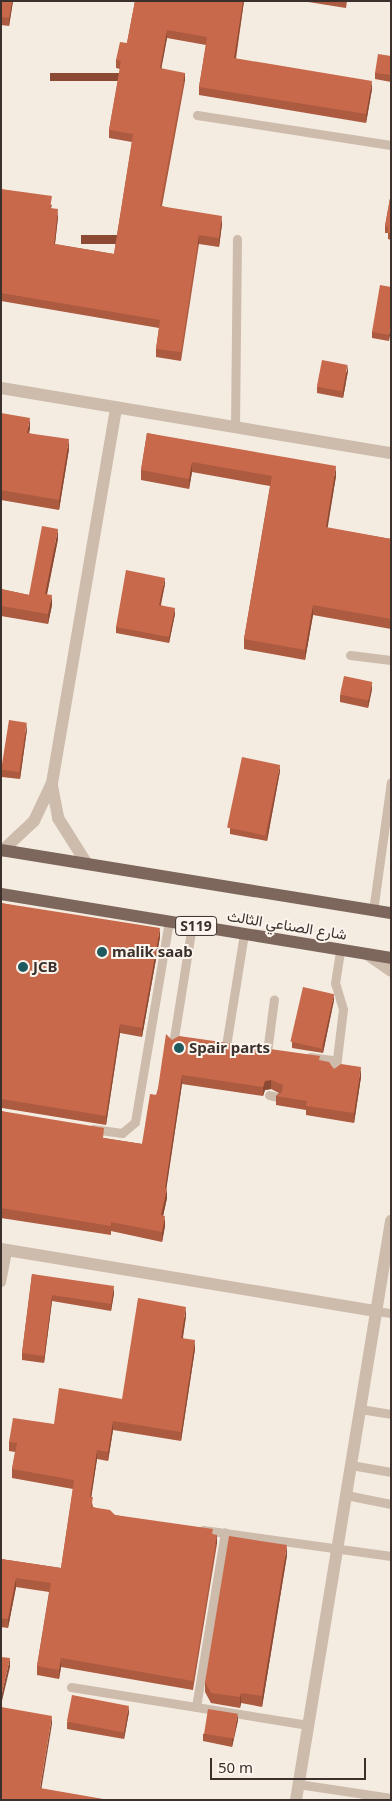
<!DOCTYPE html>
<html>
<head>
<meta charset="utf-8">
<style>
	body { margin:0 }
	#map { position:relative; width:392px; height:1801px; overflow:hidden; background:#f4ebe1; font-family:"Noto Sans",Vazirmatn,sans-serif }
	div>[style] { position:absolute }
	.service>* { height:9px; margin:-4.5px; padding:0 4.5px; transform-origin:4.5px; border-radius:4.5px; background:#cdbbac }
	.minor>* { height:12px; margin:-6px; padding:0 6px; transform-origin:6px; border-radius:6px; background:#cdbbac }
	.primary>* { height:12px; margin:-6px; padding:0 6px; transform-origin:6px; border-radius:6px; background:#7d675c }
	.wall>* { inset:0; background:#ac5a40 }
	.shaded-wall>* { inset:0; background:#8c4a34; transform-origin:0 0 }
	.building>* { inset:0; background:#c8694b; transform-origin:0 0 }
	.dots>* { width:14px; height:14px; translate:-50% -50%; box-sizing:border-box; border:2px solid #fbf5ee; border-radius:50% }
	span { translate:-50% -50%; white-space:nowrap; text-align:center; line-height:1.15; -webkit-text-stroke:4px #fbf5ee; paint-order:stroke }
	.shield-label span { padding:1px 4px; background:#fbf5ee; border:1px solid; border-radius:4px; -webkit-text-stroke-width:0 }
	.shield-label { font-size:14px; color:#3b302b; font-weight:700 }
	.street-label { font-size:15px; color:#3b302b }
	.poi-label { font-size:15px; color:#3b302b; font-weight:700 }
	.left { translate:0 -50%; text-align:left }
	.frame { position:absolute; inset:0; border:2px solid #3b302b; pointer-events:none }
	.scale { position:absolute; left:210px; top:1758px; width:156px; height:22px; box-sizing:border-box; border:2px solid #3b302b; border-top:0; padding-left:6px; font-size:15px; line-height:18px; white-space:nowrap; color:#3b302b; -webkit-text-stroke:4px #fbf5ee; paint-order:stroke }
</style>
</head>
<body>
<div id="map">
	<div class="service">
		<i style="left:197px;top:115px;width:196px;rotate:8.8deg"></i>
		<i style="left:235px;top:427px;width:188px;rotate:-89.4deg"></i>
		<i style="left:350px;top:655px;width:41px;rotate:7deg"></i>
		<i style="left:373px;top:911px;width:130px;rotate:-82.1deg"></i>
		<i style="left:173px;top:1044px;width:121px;rotate:-80.9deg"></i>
		<i style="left:226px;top:1046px;width:113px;rotate:-80.9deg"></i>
		<i style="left:267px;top:1052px;width:53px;rotate:-82.5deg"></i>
		<i style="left:310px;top:1057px;width:27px;rotate:8deg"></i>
		<i style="left:336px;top:1067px;width:58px;rotate:-83.1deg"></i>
		<i style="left:343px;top:1009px;width:27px;rotate:-107deg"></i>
		<i style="left:335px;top:983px;width:33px;rotate:-81deg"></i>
		<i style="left:269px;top:1095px;width:8px;rotate:14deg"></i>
		<i style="left:93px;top:1129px;width:29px;rotate:8deg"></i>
		<i style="left:122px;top:1133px;width:17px;rotate:-40deg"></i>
		<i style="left:135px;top:1122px;width:203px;rotate:-80.4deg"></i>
		<i style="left:1px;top:1282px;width:33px;rotate:-79deg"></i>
		<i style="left:376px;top:1311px;width:15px;rotate:8deg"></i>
		<i style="left:360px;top:1409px;width:31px;rotate:9deg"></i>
		<i style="left:351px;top:1465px;width:41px;rotate:9.9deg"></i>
		<i style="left:346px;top:1495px;width:46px;rotate:11.3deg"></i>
		<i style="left:203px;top:1530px;width:190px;rotate:7.9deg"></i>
		<i style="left:71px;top:1687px;width:240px;rotate:9.1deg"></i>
		<i style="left:196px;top:1707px;width:177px;rotate:-80.6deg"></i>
		<i style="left:298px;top:1784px;width:94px;rotate:8.6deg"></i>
	</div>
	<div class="minor">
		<i style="left:1px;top:388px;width:395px;rotate:9.5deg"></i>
		<i style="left:52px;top:786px;width:33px;rotate:79deg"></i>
		<i style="left:58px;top:818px;width:54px;rotate:57.8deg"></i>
		<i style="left:2px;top:851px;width:44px;rotate:-43.2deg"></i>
		<i style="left:34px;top:821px;width:42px;rotate:-64.7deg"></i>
		<i style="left:52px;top:783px;width:381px;rotate:-80.3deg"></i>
		<i style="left:367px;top:954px;width:29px;rotate:35deg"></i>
		<i style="left:1px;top:1249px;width:380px;rotate:9.4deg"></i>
		<i style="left:296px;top:1800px;width:587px;rotate:-80.68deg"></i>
	</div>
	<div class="primary">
		<i style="left:1px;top:850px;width:395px;rotate:9.2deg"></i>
		<i style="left:1px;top:894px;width:395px;rotate:9.3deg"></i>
	</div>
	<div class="wall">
		<i style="clip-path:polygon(1px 1px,13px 1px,9px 26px,1px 25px)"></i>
		<i style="clip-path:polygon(135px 1px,244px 1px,236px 59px,372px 89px,366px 123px,199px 95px,199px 87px,206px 45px,167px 38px,161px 68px,185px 81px,162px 206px,222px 224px,219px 247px,199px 244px,181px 361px,156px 357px,156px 349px,159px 328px,1px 301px,1px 189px,52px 205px,51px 208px,58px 217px,55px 244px,114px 254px,132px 142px,109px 138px,109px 130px,120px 69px,116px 68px,116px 60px,127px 43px)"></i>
		<i style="clip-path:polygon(302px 1px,347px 1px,346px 8px)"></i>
		<i style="clip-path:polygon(391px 56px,391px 82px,375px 79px,375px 73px)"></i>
		<i style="clip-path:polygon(391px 193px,391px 240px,388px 239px,388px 233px,385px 233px,385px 226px)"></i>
		<i style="clip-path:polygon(391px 287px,389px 341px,372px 338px,372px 332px)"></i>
		<i style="clip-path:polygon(348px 371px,343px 398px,317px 393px,317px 387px)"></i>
		<i style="clip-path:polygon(1px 413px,30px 428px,29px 433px,69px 449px,59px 510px,1px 500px)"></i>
		<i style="clip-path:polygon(147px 433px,336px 476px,327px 528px,391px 539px,391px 629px,313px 615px,305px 660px,244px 649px,244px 639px,270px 486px,192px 472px,189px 489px,141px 480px,141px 470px)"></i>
		<i style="clip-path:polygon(58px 539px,47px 594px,52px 605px,48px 624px,1px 616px,1px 589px,29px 595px)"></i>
		<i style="clip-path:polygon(165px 584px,161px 605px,175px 614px,169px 643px,116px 633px,116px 627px)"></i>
		<i style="clip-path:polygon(372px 689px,368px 708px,340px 702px,340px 695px)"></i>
		<i style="clip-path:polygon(27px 729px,20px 779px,2px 777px,2px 770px)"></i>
		<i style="clip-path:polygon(280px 771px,267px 841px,230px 834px,230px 828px)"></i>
		<i style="clip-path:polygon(1px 903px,160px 937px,142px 1037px,120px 1033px,106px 1125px,2px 1108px)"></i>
		<i style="clip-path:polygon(334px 1000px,323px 1053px,292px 1048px,292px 1042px)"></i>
		<i style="clip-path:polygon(172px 1040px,320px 1061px,334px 1069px,361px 1077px,354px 1123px,306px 1115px,306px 1110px,276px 1105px,276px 1096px,279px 1093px,271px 1089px,265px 1090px,263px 1096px,182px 1084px,166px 1189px,167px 1198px,163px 1216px,165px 1226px,162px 1242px,111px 1231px,111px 1235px,1px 1218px,1px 1111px,104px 1138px,142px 1144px)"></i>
		<i style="clip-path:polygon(32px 1274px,114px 1293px,111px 1311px,52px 1301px,44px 1363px,22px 1360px,22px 1353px)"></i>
		<i style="clip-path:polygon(186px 1316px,183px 1338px,195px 1349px,181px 1441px,113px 1430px,108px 1461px,97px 1459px,91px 1497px,93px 1507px,115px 1515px,213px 1534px,217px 1544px,193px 1690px,61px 1667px,59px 1679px,37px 1675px,37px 1666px,49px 1592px,16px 1587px,8px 1628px,1px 1627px,1px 1559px,61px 1568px,73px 1489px,12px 1478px,12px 1469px,15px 1452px,9px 1451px,9px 1442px,122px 1399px)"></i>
		<i style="clip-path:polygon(287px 1555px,262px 1707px,241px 1703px,240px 1708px,211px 1703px,205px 1692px,205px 1682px)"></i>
		<i style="clip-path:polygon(129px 1712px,124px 1739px,67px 1729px,67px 1722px)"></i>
		<i style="clip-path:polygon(238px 1720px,232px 1747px,203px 1741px,203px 1734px)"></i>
	</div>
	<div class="shaded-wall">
		<i style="clip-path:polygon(12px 1px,13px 1px,9px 26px,9px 18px)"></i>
		<i style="clip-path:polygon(243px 1px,244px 1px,234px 67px,234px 58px)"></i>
		<i style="clip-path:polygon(167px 30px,167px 38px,160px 76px,160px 68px)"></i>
		<i style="left:185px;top:73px;width:8px;height:135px;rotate:90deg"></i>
		<i style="clip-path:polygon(372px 81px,372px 89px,366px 123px,366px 114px)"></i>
		<i style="clip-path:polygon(58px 209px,58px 217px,54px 252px,54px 244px)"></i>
		<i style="clip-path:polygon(222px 216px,222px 224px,219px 247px,219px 238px)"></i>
		<i style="left:199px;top:235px;width:9px;height:118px;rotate:90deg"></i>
		<i style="clip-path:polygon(391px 322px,391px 329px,389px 341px,389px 335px)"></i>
		<i style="clip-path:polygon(348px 365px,348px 371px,343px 398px,343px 391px)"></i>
		<i style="clip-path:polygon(30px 418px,30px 428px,27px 442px,27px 433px)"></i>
		<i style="clip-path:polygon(69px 439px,69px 449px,59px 510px,59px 500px)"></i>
		<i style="clip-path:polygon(192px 462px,192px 472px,189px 489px,189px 479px)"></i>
		<i style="clip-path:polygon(336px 466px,336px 476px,326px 538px,326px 527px)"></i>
		<i style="clip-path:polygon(58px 529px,58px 539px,45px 604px,45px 594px)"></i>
		<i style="clip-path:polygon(165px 578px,165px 584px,159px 611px,159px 605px)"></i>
		<i style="clip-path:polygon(52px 595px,52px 605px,48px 624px,48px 614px)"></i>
		<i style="clip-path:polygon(313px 605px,313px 615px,305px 660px,305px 650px)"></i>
		<i style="clip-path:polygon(175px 608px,175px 614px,169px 643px,169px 637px)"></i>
		<i style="clip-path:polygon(372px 682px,372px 689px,368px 708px,368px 702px)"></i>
		<i style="clip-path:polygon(27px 723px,27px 729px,20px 779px,20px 773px)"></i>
		<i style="clip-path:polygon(280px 765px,280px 771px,267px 841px,267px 834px)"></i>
		<i style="clip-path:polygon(160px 928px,160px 937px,142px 1037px,142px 1028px)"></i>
		<i style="clip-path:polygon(334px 994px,334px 1000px,323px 1053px,323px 1046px)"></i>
		<i style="clip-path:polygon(120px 1024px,120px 1033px,106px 1125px,106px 1116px)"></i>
		<i style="clip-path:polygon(361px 1067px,361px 1077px,354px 1123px,354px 1113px)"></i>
		<i style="clip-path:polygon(182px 1075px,182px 1084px,165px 1198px,165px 1188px)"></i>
		<i style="clip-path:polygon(271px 1080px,271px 1089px,265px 1090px,263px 1096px,263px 1087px,265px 1081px)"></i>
		<i style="clip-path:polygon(167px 1189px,167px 1198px,161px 1225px,161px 1215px)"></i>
		<i style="clip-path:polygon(165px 1216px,165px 1226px,162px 1242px,162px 1232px)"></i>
		<i style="clip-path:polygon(114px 1286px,114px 1293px,111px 1311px,111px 1304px)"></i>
		<i style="clip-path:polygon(52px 1295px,52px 1301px,44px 1363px,44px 1356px)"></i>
		<i style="clip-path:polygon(186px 1307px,186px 1316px,181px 1347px,181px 1338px)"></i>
		<i style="clip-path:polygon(195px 1340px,195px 1349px,181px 1441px,181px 1432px)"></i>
		<i style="clip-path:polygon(113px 1421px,113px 1430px,108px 1461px,108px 1452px)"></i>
		<i style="clip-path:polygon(97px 1450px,97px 1459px,90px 1506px,90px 1497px)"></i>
		<i style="left:217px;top:1535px;width:9px;height:148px;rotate:90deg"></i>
		<i style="clip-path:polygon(287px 1545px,287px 1555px,262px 1707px,262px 1696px)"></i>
		<i style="clip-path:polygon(16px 1578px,16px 1587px,8px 1628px,8px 1619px)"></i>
		<i style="clip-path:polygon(10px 1658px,10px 1667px,1px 1705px,1px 1697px)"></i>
		<i style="clip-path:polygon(61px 1658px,61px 1667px,59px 1679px,59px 1670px)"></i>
		<i style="clip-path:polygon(241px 1693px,241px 1703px,240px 1708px,240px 1697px)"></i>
		<i style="clip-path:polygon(129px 1706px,129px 1712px,124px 1739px,124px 1733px)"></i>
		<i style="clip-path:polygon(238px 1714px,238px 1720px,232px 1747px,232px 1740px)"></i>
		<i style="clip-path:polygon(52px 1716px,52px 1724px,40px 1797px,40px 1788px)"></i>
	</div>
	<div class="building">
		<i style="clip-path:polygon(1px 1px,12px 1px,9px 18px,1px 17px)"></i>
		<i style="clip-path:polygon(135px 1px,243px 1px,234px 58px,372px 81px,366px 114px,199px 87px,207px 37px,167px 30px,160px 68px,185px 73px,160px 206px,222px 216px,219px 238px,199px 235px,181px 352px,156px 349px,160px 320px,1px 293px,1px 189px,52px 196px,50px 208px,58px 209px,54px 244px,114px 254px,133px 134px,109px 130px,121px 61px,116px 60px,120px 42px,127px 43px)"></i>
		<i style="clip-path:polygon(378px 54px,391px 56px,391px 75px,375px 73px)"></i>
		<i style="clip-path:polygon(391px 193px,391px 233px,388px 233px,388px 227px,385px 226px)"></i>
		<i style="clip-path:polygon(380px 285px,391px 287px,391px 322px,389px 335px,372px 332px)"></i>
		<i style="left:322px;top:360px;width:26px;height:27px;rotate:11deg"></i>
		<i style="clip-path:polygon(1px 413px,30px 418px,27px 433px,69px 439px,59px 500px,1px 490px)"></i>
		<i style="clip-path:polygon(147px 433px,336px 466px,326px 527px,391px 539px,391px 619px,313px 605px,305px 650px,244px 639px,272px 476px,192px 462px,189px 479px,141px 470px)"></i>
		<i style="clip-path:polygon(42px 526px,58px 529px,45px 594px,52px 595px,48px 614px,1px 606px,1px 589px,29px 595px)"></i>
		<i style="clip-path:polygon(126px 570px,165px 578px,159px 605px,175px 608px,169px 637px,116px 627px)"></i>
		<i style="left:344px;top:676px;width:29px;height:19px;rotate:12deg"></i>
		<i style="left:9px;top:720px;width:18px;height:50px;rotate:9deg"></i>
		<i style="left:242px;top:757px;width:39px;height:72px;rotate:12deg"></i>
		<i style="clip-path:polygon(1px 903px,160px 928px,142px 1028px,120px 1024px,106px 1116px,1px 1099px)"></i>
		<i style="left:303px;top:987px;width:32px;height:56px;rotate:13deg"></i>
		<i style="clip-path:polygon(166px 1034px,172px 1040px,179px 1036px,320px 1056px,319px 1060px,329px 1062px,334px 1069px,341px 1064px,361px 1067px,354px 1113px,306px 1106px,307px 1101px,276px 1096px,282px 1092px,283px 1085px,271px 1080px,265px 1081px,263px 1087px,182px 1075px,165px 1188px,167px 1189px,161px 1215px,165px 1216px,162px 1232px,111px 1222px,111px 1226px,1px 1208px,1px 1111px,104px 1128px,103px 1138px,142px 1144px,150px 1094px,157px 1095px)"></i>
		<i style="clip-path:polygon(32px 1274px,114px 1286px,111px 1304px,52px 1295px,44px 1356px,22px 1353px)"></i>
		<i style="clip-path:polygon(138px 1298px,186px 1307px,181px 1338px,195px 1340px,181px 1432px,113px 1421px,108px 1452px,97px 1450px,90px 1497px,93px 1497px,91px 1507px,110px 1510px,115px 1515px,213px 1529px,212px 1534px,217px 1535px,193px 1681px,61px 1658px,59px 1670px,37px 1666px,51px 1583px,16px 1578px,8px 1619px,1px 1618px,1px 1559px,61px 1568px,74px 1480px,12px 1469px,17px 1443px,9px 1442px,13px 1418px,54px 1424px,59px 1388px,122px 1399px)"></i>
		<i style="clip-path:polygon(229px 1536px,287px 1545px,262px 1696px,241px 1693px,240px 1697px,211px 1693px,205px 1682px)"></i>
		<i style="clip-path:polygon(1px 1657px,10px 1658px,1px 1697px)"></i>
		<i style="left:72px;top:1695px;width:58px;height:27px;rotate:11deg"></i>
		<i style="clip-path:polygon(1px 1707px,52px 1716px,40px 1788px,109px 1800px,1px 1800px)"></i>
		<i style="left:208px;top:1709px;width:30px;height:25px;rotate:9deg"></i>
	</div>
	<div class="dots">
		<i style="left:102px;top:952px;background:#1f5a5e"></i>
		<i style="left:23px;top:967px;background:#1f5a5e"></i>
		<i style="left:179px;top:1048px;background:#1f5a5e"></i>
	</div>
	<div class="shield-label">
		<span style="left:196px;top:926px">S119</span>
	</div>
	<div class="street-label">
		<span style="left:287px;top:925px;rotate:9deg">شارع الصناعي الثالث</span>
	</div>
	<div class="poi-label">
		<span class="left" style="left:112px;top:952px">malik saab</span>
		<span class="left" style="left:33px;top:967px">JCB</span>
		<span class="left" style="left:189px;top:1048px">Spair parts</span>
	</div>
	<div class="frame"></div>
	<div class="scale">50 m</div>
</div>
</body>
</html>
